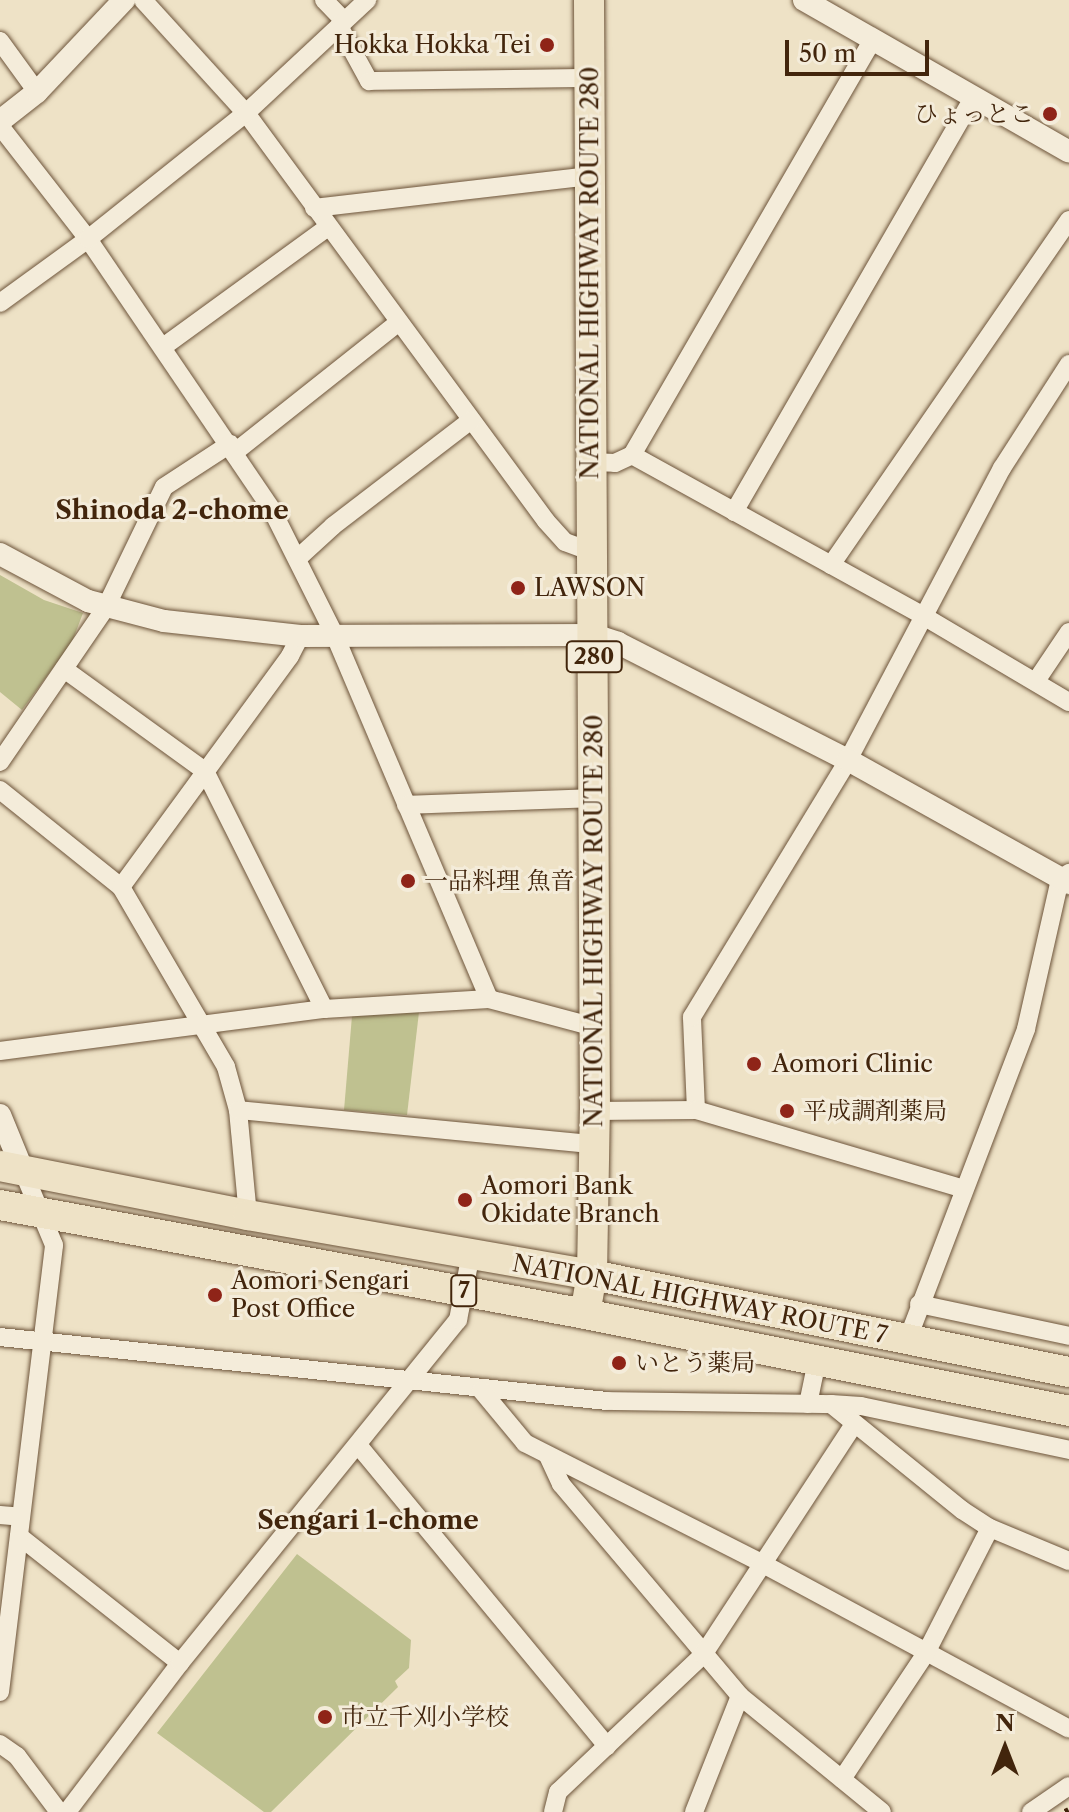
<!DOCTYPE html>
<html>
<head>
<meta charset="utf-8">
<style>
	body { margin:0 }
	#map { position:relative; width:1069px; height:1812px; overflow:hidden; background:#eee2c6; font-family:"Libre Caslon Text","Noto Serif JP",serif }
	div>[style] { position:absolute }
	.green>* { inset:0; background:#bfc190 }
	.roads { filter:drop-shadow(0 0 2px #6d543a) drop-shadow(0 0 2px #6d543a) }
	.minor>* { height:18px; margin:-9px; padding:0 9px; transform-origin:9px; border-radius:9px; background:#f4ecda }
	.tertiary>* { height:22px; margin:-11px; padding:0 11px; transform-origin:11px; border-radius:11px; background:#f4ecda }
	.trunk>* { height:30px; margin:-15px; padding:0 15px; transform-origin:15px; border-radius:15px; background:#eee2c6 }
	.rail>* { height:6px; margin-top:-3px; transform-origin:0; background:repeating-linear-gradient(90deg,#42250c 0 14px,transparent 0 28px) }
	.dots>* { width:22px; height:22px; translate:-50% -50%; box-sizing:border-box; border:4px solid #f4ecda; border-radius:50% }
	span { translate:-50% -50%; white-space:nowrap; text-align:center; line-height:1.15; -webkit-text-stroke:6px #f4ecda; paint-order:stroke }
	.shield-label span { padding:2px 6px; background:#f4ecda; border:2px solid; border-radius:6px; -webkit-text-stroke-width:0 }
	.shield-label { font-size:22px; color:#42250c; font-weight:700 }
	.poi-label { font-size:24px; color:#42250c }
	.right { translate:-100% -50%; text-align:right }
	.left { translate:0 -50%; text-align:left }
	.street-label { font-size:24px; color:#42250c }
	.neighbourhood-label { font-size:26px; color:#42250c; font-weight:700 }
	.north { position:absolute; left:965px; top:1708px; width:80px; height:80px; -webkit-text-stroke:6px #f4ecda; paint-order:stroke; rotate:0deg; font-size:22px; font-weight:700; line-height:32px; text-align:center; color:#42250c }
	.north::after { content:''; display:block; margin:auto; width:28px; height:36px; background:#42250c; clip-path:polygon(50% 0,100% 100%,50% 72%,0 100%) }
	.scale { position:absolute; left:785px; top:40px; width:144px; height:36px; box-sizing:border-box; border:4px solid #42250c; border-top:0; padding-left:10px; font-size:24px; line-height:28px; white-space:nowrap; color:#42250c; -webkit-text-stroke:6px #f4ecda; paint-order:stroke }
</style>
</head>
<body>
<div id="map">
	<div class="green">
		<i style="clip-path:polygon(0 575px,44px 600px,83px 613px,72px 642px,22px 710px,0 692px)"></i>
		<i style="clip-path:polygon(419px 1012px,407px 1115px,344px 1110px,352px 1016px)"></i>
		<i style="clip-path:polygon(297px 1554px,411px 1640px,409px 1668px,395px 1681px,398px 1687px,271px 1812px,264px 1812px,157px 1733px)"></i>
	</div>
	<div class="roads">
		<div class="minor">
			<i style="left:143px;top:0;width:153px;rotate:47.7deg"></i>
			<i style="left:246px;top:113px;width:506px;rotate:53.67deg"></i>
			<i style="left:546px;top:521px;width:28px;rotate:48deg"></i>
			<i style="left:565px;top:542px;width:29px;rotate:20deg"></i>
			<i style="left:324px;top:0;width:29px;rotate:46deg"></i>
			<i style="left:339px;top:26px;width:63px;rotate:61.4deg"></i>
			<i style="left:369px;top:81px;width:220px;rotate:-0.8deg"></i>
			<i style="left:0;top:41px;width:63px;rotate:54deg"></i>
			<i style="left:0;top:126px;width:143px;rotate:52.1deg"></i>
			<i style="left:88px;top:239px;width:328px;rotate:55.8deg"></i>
			<i style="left:272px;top:510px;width:141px;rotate:63.4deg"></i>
			<i style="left:335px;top:636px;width:394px;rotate:67deg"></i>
			<i style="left:314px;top:208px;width:278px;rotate:-6.6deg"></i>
			<i style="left:0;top:303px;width:109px;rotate:-36deg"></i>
			<i style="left:88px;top:239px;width:202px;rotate:-38.6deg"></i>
			<i style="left:246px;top:113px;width:166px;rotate:-43deg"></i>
			<i style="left:163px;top:347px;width:204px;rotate:-36deg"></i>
			<i style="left:235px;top:452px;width:208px;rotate:-38.4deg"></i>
			<i style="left:632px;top:455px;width:335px;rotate:28.9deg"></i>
			<i style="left:925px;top:617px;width:167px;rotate:30.6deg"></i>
			<i style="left:590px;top:462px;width:25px;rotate:2deg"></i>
			<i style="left:615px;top:463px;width:19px;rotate:-25deg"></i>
			<i style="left:632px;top:455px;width:481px;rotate:-59.9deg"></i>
			<i style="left:734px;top:512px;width:478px;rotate:-60deg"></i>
			<i style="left:298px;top:558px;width:47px;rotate:-42.4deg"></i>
			<i style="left:333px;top:526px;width:174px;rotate:-37.5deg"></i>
			<i style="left:831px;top:565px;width:419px;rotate:-55.4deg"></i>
			<i style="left:64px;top:669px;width:174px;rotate:35.9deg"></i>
			<i style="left:205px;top:771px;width:266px;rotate:63.4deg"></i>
			<i style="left:1036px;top:681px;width:59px;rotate:-56deg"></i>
			<i style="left:0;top:762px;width:188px;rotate:-55.6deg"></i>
			<i style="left:106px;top:607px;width:133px;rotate:-64.2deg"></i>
			<i style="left:164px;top:487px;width:79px;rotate:-33.1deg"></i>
			<i style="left:0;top:790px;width:155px;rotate:38.7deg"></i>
			<i style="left:121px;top:887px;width:208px;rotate:59.7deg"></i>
			<i style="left:226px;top:1067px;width:45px;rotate:74.4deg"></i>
			<i style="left:238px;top:1110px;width:105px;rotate:84.6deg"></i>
			<i style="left:406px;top:805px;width:188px;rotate:-2.1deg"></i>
			<i style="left:121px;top:887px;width:286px;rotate:-53.8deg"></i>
			<i style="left:290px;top:656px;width:22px;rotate:-63deg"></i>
			<i style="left:0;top:1051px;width:327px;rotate:-7.4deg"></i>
			<i style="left:324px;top:1009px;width:165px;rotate:-3.5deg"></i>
			<i style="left:489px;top:999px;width:109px;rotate:14.9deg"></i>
			<i style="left:238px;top:1110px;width:358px;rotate:5.5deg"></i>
			<i style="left:696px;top:1110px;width:93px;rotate:-92.5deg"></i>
			<i style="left:692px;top:1017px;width:301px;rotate:-58.7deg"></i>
			<i style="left:848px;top:760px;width:330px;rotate:-62.2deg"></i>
			<i style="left:1002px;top:468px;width:124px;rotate:-57.2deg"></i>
			<i style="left:595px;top:1111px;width:101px;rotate:-0.6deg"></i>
			<i style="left:696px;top:1110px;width:279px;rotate:16.4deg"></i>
			<i style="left:919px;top:1304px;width:153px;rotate:12deg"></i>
			<i style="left:0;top:1337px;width:610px;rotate:6.02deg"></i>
			<i style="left:607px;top:1401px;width:224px;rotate:0.8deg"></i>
			<i style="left:831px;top:1404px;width:169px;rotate:39deg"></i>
			<i style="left:962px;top:1510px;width:33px;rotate:33deg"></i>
			<i style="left:990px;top:1528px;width:86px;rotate:22.7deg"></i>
			<i style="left:907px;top:1341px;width:334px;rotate:-69.1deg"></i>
			<i style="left:1026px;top:1029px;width:154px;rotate:-77.2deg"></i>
			<i style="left:1060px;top:879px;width:11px;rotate:-34deg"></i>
			<i style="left:481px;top:1390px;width:69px;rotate:50.3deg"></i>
			<i style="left:525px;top:1443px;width:269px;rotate:26.9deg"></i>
			<i style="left:765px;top:1565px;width:345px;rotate:28.3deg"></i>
			<i style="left:808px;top:1404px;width:44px;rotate:-78.2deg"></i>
			<i style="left:831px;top:1404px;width:30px;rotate:4deg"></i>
			<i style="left:861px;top:1406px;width:213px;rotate:11.9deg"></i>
			<i style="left:358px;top:1445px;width:391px;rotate:50.4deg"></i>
			<i style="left:548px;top:1456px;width:31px;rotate:65deg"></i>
			<i style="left:561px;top:1484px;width:277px;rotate:49.8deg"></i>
			<i style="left:740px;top:1696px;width:183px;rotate:39.2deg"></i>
			<i style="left:0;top:1515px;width:21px;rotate:5deg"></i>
			<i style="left:19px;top:1536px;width:205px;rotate:38.3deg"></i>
			<i style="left:0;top:1692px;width:450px;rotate:-83.1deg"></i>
			<i style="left:54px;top:1245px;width:80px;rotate:-112.7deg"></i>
			<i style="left:0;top:1744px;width:21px;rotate:35deg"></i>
			<i style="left:17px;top:1756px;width:70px;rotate:53.1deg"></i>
			<i style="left:842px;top:1779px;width:151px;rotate:-56.3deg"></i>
			<i style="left:926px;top:1653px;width:140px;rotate:-62.9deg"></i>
			<i style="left:67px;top:1812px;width:187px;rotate:-52.8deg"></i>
			<i style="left:180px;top:1663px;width:442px;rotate:-51deg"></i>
			<i style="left:458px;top:1320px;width:67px;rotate:-78.9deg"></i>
			<i style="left:553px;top:1812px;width:21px;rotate:-76deg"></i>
			<i style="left:558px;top:1792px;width:199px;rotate:-43.4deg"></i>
			<i style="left:703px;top:1655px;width:276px;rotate:-56.8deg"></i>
			<i style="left:694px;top:1812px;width:125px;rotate:-68.4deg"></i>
			<i style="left:1031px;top:1812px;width:46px;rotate:-34.4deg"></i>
		</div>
		<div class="tertiary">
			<i style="left:804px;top:0;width:305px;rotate:29.8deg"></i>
			<i style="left:0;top:121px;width:47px;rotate:-38.1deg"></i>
			<i style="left:37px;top:92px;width:127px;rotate:-46.6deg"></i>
			<i style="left:0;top:554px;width:100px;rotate:28.1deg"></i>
			<i style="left:88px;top:601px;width:79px;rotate:14.7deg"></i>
			<i style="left:164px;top:621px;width:137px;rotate:6.3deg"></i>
			<i style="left:300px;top:636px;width:294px;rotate:-0.2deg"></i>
			<i style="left:594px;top:635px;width:25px;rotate:18deg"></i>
			<i style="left:618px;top:643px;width:258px;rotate:27deg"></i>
			<i style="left:848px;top:760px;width:253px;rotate:29.1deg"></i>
			<i style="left:0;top:1115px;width:61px;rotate:67.7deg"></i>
		</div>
		<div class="trunk">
			<i style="left:0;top:1166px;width:253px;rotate:11.2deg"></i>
			<i style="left:248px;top:1215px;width:349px;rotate:9.9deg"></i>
			<i style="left:592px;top:1275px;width:487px;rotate:11.5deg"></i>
			<i style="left:0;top:1205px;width:595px;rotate:10.55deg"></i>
			<i style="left:585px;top:1314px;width:494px;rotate:11.3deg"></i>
			<i style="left:585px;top:1314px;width:40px;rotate:-80deg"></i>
			<i style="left:592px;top:1275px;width:164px;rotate:-89deg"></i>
			<i style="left:595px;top:1111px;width:1111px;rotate:-90.31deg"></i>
		</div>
	</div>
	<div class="rail">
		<i style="left:1065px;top:1812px;width:4px;rotate:-27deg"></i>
	</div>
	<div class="dots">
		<i style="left:547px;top:45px;background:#8f2418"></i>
		<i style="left:1050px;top:114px;background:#8f2418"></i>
		<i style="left:518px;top:588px;background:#8f2418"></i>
		<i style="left:408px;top:881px;background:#8f2418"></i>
		<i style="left:754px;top:1064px;background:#8f2418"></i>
		<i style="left:787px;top:1111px;background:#8f2418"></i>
		<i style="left:465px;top:1200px;background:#8f2418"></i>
		<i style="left:215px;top:1295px;background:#8f2418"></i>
		<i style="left:619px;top:1363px;background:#8f2418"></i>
		<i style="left:325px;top:1717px;background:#8f2418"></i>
	</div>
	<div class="shield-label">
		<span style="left:594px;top:657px">280</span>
		<span style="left:464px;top:1291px">7</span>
	</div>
	<div class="poi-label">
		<span class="right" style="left:531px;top:45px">Hokka Hokka Tei</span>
		<span class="right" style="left:1034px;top:114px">ひょっとこ</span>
		<span class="left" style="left:534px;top:588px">LAWSON</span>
		<span class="left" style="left:424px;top:881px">一品料理 魚音</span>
		<span class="left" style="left:772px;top:1064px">Aomori Clinic</span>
		<span class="left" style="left:803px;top:1111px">平成調剤薬局</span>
		<span class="left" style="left:481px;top:1200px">Aomori Bank<br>Okidate Branch</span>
		<span class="left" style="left:231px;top:1295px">Aomori Sengari<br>Post Office</span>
		<span class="left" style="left:635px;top:1363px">いとう薬局</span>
		<span class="left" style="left:341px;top:1717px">市立千刈小学校</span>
	</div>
	<div class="street-label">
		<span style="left:590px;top:273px;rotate:-90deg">NATIONAL HIGHWAY ROUTE 280</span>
		<span style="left:594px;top:921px;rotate:-90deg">NATIONAL HIGHWAY ROUTE 280</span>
		<span style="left:700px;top:1299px;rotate:11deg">NATIONAL HIGHWAY ROUTE 7</span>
	</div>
	<div class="neighbourhood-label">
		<span style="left:172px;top:511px">Shinoda 2-chome</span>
		<span style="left:368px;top:1521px">Sengari 1-chome</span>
	</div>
	<div class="north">N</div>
	<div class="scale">50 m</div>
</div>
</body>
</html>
